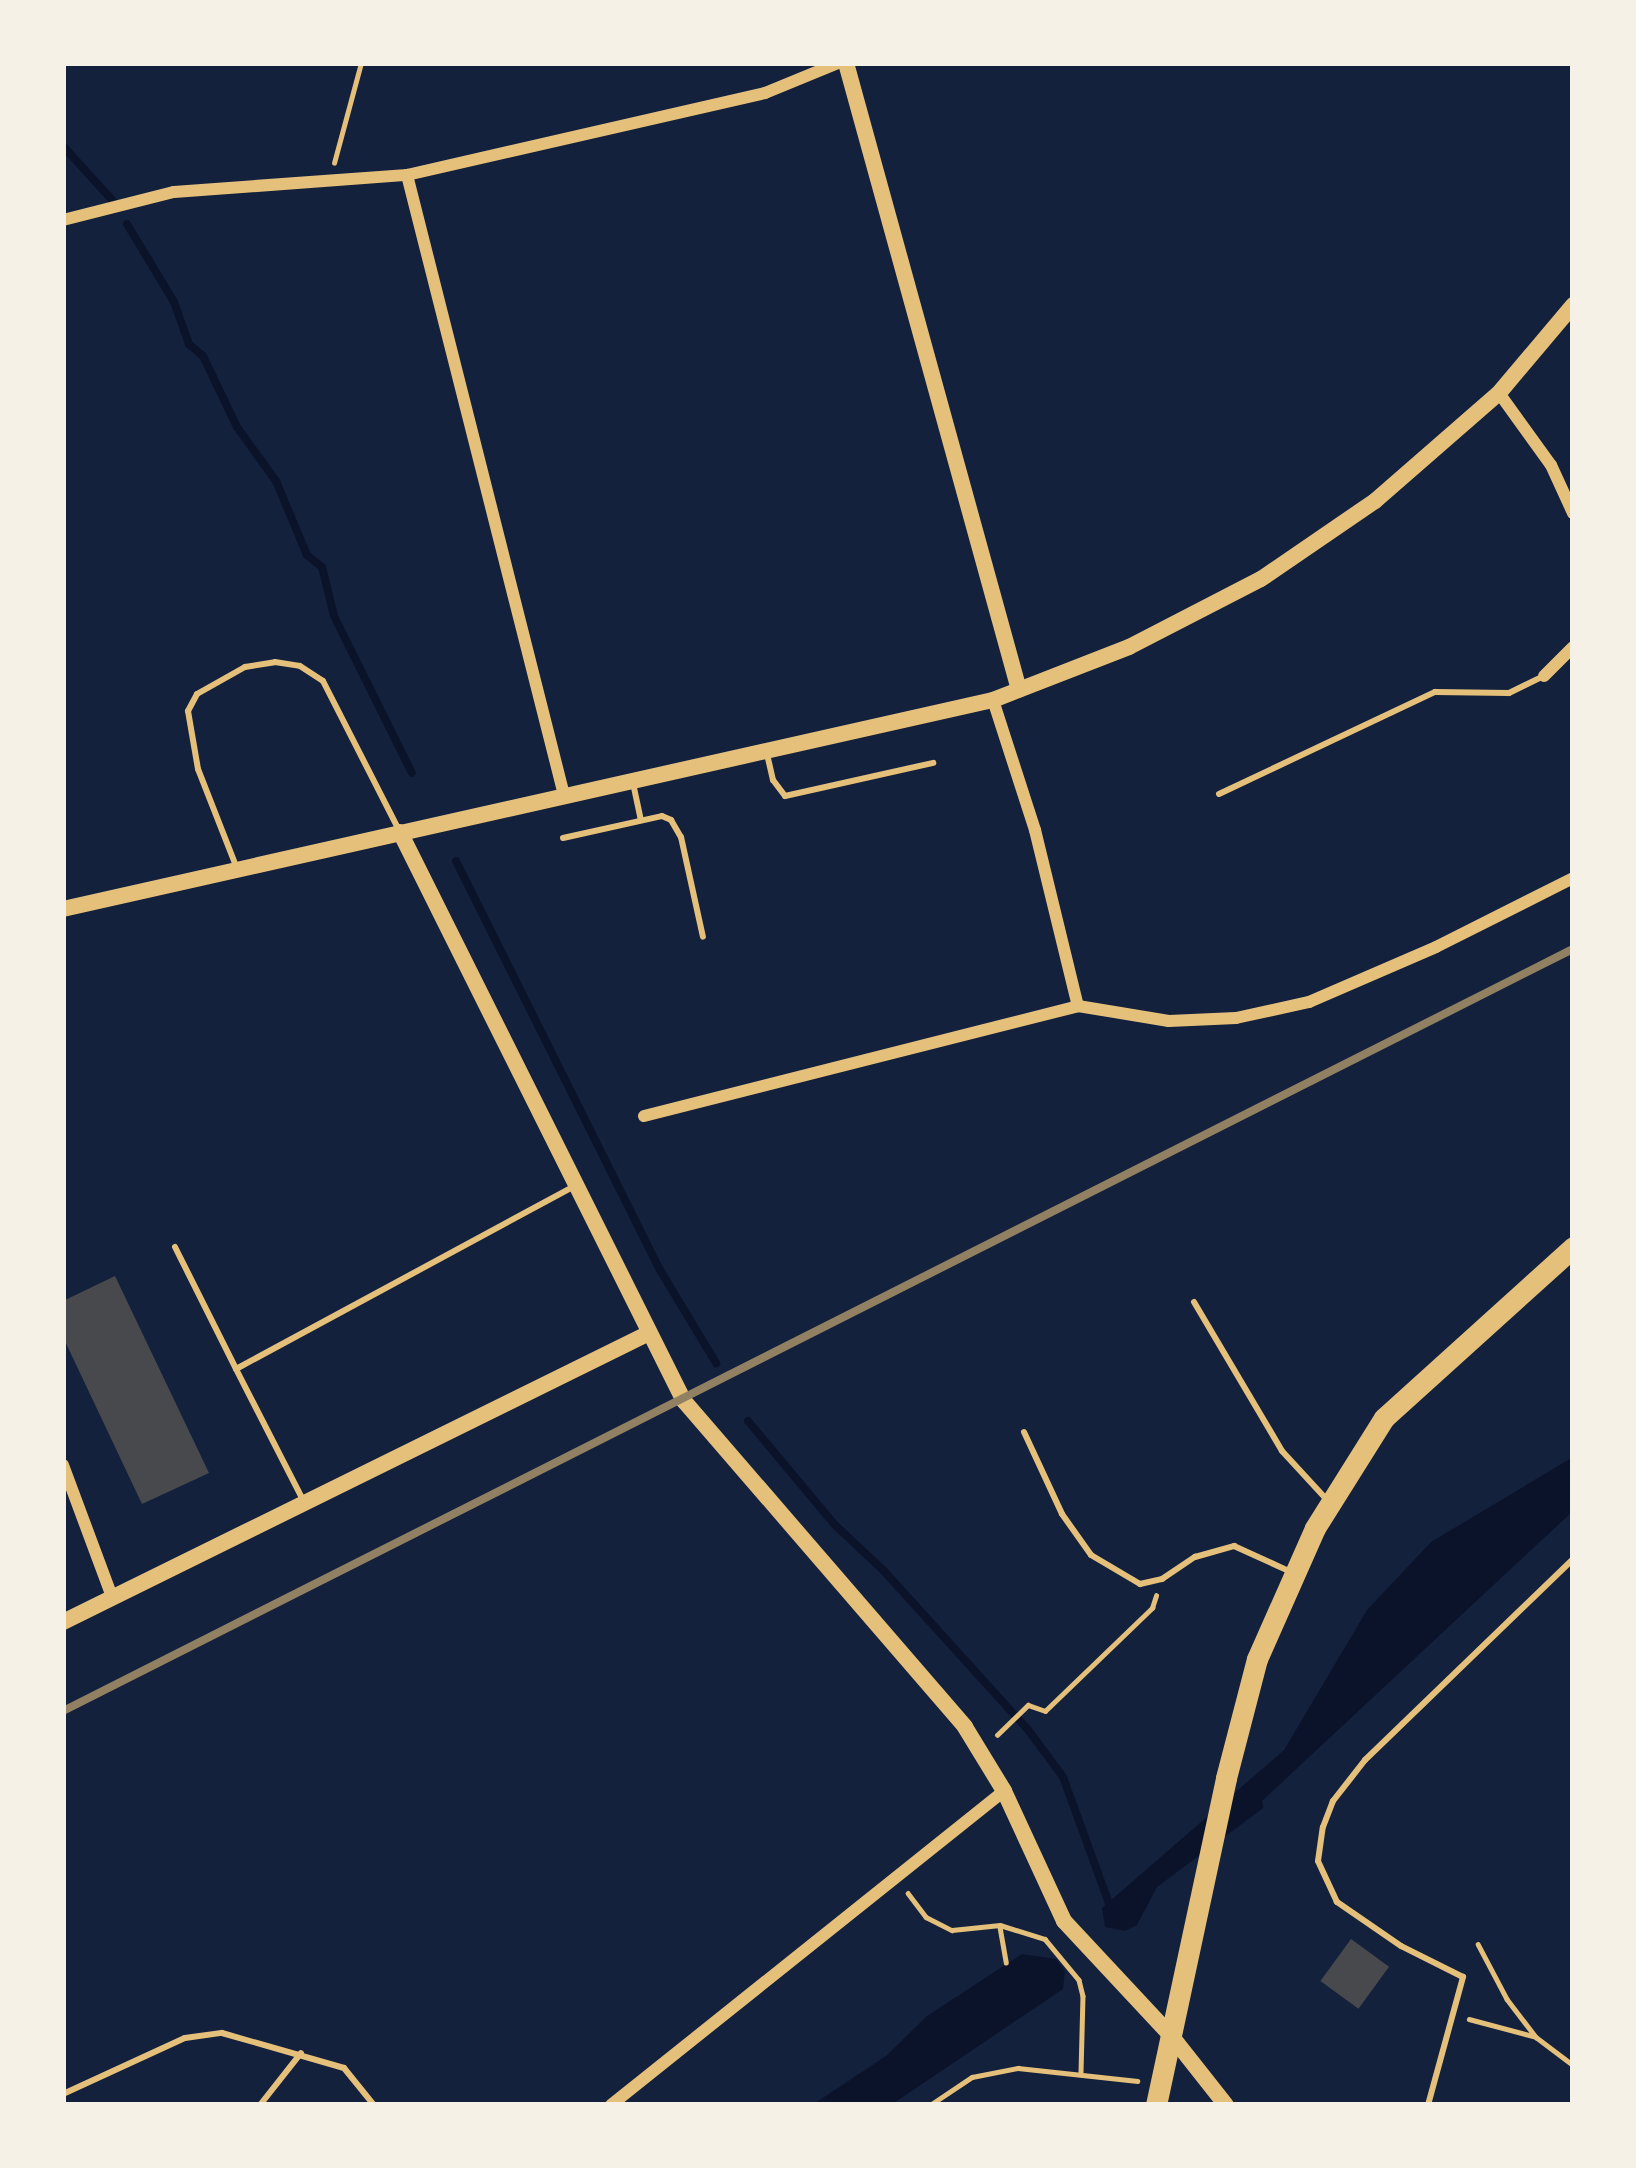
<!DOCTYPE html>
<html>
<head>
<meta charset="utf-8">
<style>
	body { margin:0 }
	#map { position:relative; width:1636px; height:2168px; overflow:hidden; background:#14213d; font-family:"Source Sans 3",sans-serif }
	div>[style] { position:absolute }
	.water>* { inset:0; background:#0b132b }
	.pier>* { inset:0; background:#14213d }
	.stream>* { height:8px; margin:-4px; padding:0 4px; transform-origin:4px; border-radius:4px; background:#0b132b }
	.building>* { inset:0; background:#48494c; transform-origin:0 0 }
	.path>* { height:4.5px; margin:-2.25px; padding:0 2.25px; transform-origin:2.25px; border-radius:2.25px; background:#e5c07b }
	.service>* { height:6px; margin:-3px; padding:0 3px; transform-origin:3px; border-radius:3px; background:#e5c07b }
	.minor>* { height:12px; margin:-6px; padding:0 6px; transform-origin:6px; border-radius:6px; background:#e5c07b }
	.tertiary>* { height:16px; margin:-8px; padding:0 8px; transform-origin:8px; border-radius:8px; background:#e5c07b }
	.primary>* { height:21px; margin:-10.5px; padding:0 10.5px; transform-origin:10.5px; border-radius:10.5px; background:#e5c07b }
	.rail>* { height:8px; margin:-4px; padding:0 4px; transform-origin:4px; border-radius:4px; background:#918062 }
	span { translate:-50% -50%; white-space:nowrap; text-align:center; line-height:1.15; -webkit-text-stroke:12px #f6f1e7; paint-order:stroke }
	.frame { position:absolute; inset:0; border:66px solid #f6f1e7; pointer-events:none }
</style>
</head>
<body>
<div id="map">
	<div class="water">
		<i style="clip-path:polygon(1573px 1457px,1573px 1518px,1274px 1800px,1157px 1887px,1137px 1925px,1125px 1931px,1105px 1927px,1102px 1908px,1284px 1750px,1367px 1610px,1431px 1542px)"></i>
		<i style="clip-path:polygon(1022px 1954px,1056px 1959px,1065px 1971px,1063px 1989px,891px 2105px,812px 2105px,886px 2056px,927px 2016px)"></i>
	</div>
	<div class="pier">
		<i style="clip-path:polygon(1573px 1511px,1573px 1526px,1265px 1815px,1262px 1801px)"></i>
	</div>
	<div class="stream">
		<i style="left:63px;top:146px;width:74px;rotate:47.7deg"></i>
		<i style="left:127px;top:224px;width:91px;rotate:58.9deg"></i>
		<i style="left:174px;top:302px;width:45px;rotate:70.3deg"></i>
		<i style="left:189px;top:344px;width:18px;rotate:41deg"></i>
		<i style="left:203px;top:356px;width:79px;rotate:64.4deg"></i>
		<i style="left:237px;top:427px;width:67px;rotate:54.2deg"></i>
		<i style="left:276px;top:481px;width:80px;rotate:67.3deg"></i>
		<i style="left:307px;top:555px;width:19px;rotate:39deg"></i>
		<i style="left:322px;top:567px;width:50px;rotate:76.2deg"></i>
		<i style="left:334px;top:616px;width:175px;rotate:63.6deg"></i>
		<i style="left:456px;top:861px;width:457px;rotate:63.5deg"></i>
		<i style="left:660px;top:1270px;width:109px;rotate:58.9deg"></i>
		<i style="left:748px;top:1421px;width:134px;rotate:50.1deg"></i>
		<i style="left:834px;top:1524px;width:69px;rotate:43.2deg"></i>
		<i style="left:884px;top:1571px;width:216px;rotate:47.8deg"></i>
		<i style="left:1029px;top:1731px;width:57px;rotate:53.5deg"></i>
		<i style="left:1063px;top:1777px;width:140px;rotate:70deg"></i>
	</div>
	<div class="building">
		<i style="clip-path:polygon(115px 1276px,209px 1473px,142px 1504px,63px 1337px,63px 1301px)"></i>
		<i style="left:1351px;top:1939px;width:47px;height:52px;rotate:36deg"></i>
	</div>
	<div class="path">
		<i style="left:334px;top:163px;width:104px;rotate:-74.9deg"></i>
		<i style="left:997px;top:1735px;width:43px;rotate:-44.1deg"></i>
		<i style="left:1028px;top:1705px;width:18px;rotate:19deg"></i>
		<i style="left:1045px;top:1711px;width:149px;rotate:-43.9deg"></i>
		<i style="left:1152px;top:1608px;width:13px;rotate:-72deg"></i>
		<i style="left:908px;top:1893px;width:30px;rotate:53deg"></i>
		<i style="left:926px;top:1917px;width:29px;rotate:27deg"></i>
		<i style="left:952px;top:1930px;width:48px;rotate:-5.9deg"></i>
		<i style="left:1000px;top:1925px;width:47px;rotate:17.3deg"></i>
		<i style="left:1045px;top:1939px;width:53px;rotate:50.3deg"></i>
		<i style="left:1079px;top:1980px;width:16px;rotate:76deg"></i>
		<i style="left:1083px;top:1996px;width:76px;rotate:91.5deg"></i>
		<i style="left:1000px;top:1927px;width:36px;rotate:80deg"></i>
		<i style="left:1478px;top:1944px;width:62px;rotate:62.2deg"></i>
		<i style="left:1507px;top:1999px;width:48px;rotate:52.7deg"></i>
		<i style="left:1536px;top:2037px;width:46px;rotate:37.1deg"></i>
		<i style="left:1469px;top:2019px;width:66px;rotate:14.9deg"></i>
		<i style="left:930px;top:2105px;width:50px;rotate:-33.7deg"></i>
		<i style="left:972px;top:2077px;width:47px;rotate:-11.1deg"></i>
		<i style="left:1018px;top:2068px;width:120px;rotate:6.2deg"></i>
	</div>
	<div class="service">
		<i style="left:767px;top:754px;width:27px;rotate:77deg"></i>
		<i style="left:773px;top:780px;width:20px;rotate:53deg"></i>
		<i style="left:785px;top:796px;width:152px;rotate:-12.6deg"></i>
		<i style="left:633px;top:783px;width:38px;rotate:78deg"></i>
		<i style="left:1219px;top:794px;width:239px;rotate:-25.3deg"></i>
		<i style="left:1435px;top:692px;width:74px;rotate:0.8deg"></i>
		<i style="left:1509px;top:693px;width:39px;rotate:-26deg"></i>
		<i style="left:563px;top:838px;width:101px;rotate:-12.5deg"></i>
		<i style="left:662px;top:816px;width:10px;rotate:24deg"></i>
		<i style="left:671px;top:820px;width:20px;rotate:60deg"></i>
		<i style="left:681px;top:837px;width:102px;rotate:77.6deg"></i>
		<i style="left:236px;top:866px;width:104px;rotate:-111.4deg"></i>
		<i style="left:198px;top:769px;width:59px;rotate:-99.8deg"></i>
		<i style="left:188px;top:711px;width:19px;rotate:-62deg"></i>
		<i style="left:197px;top:694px;width:55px;rotate:-29.4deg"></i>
		<i style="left:245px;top:667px;width:30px;rotate:-9deg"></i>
		<i style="left:275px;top:662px;width:25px;rotate:9deg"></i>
		<i style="left:300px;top:666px;width:27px;rotate:33deg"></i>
		<i style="left:323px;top:681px;width:169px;rotate:63deg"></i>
		<i style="left:175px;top:1247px;width:136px;rotate:63.4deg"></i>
		<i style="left:236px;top:1369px;width:381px;rotate:-28.4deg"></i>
		<i style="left:1194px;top:1302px;width:173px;rotate:59.4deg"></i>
		<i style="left:1282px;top:1451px;width:68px;rotate:47.4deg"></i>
		<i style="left:236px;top:1369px;width:147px;rotate:62.9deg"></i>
		<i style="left:1024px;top:1432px;width:90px;rotate:65.1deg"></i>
		<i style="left:1062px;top:1514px;width:50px;rotate:54.7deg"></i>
		<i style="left:1091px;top:1555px;width:57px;rotate:30.6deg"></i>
		<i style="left:1140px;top:1584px;width:23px;rotate:-13deg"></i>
		<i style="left:1162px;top:1579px;width:40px;rotate:-34deg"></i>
		<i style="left:1195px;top:1557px;width:41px;rotate:-15.8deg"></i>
		<i style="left:1234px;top:1546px;width:63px;rotate:24.5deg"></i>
		<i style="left:63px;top:2094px;width:134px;rotate:-24.7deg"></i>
		<i style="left:185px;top:2038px;width:37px;rotate:-8deg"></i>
		<i style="left:222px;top:2033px;width:127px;rotate:16deg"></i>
		<i style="left:344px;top:2068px;width:48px;rotate:51deg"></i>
		<i style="left:260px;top:2105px;width:66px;rotate:-51.7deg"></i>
		<i style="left:1428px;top:2105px;width:133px;rotate:-74.7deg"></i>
		<i style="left:1463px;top:1977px;width:69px;rotate:-153.4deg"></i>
		<i style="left:1401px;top:1946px;width:78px;rotate:-145.5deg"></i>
		<i style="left:1337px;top:1902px;width:45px;rotate:-114.9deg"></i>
		<i style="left:1318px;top:1861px;width:34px;rotate:-82deg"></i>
		<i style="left:1323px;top:1827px;width:28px;rotate:-69deg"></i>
		<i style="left:1333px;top:1801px;width:52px;rotate:-52deg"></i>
		<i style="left:1365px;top:1760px;width:289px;rotate:-44deg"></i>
	</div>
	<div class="minor">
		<i style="left:407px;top:175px;width:640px;rotate:75.79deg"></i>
		<i style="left:63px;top:220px;width:114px;rotate:-14.2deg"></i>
		<i style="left:174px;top:192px;width:234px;rotate:-4.2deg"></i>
		<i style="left:407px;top:175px;width:367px;rotate:-12.9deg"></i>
		<i style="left:765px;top:93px;width:79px;rotate:-22.3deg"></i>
		<i style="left:1499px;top:393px;width:89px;rotate:54.2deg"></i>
		<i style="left:1551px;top:465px;width:53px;rotate:65.4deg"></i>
		<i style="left:1544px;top:676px;width:41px;rotate:-45deg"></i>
		<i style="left:993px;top:700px;width:137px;rotate:72.1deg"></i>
		<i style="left:1035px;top:830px;width:181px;rotate:76.3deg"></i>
		<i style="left:644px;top:1116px;width:448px;rotate:-14.2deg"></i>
		<i style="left:1078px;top:1006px;width:92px;rotate:9.4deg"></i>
		<i style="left:1169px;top:1021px;width:67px;rotate:-2.6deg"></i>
		<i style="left:1236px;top:1018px;width:75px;rotate:-12.4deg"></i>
		<i style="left:1309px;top:1002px;width:138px;rotate:-23.4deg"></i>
		<i style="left:1436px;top:947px;width:153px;rotate:-26.7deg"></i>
		<i style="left:63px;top:1465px;width:141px;rotate:69.6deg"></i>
		<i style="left:611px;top:2105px;width:503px;rotate:-38.62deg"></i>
	</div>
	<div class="tertiary">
		<i style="left:846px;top:63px;width:650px;rotate:74.57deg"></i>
		<i style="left:400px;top:832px;width:636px;rotate:63.48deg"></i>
		<i style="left:684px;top:1401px;width:430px;rotate:49.2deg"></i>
		<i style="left:965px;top:1727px;width:75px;rotate:58.6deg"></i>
		<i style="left:1004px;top:1791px;width:143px;rotate:65.2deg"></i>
		<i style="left:1064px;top:1921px;width:160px;rotate:47deg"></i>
		<i style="left:1173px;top:2038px;width:85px;rotate:51.7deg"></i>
		<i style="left:63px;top:909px;width:953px;rotate:-12.67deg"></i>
		<i style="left:993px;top:700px;width:146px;rotate:-21.3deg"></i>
		<i style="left:1129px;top:647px;width:148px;rotate:-27.3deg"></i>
		<i style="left:1261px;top:579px;width:138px;rotate:-34.4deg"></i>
		<i style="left:1375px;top:501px;width:164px;rotate:-41.1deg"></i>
		<i style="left:1499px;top:393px;width:115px;rotate:-49.9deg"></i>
		<i style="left:63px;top:1622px;width:651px;rotate:-26.25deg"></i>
	</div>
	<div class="primary">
		<i style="left:1156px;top:2105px;width:334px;rotate:-77.9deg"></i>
		<i style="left:1226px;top:1778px;width:123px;rotate:-75.4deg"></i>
		<i style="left:1257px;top:1659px;width:143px;rotate:-66.1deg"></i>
		<i style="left:1315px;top:1528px;width:130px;rotate:-57.9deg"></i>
		<i style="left:1384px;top:1418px;width:255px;rotate:-42.1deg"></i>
	</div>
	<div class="rail">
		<i style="left:63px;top:1711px;width:1691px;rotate:-26.78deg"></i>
	</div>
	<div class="frame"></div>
</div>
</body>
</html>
